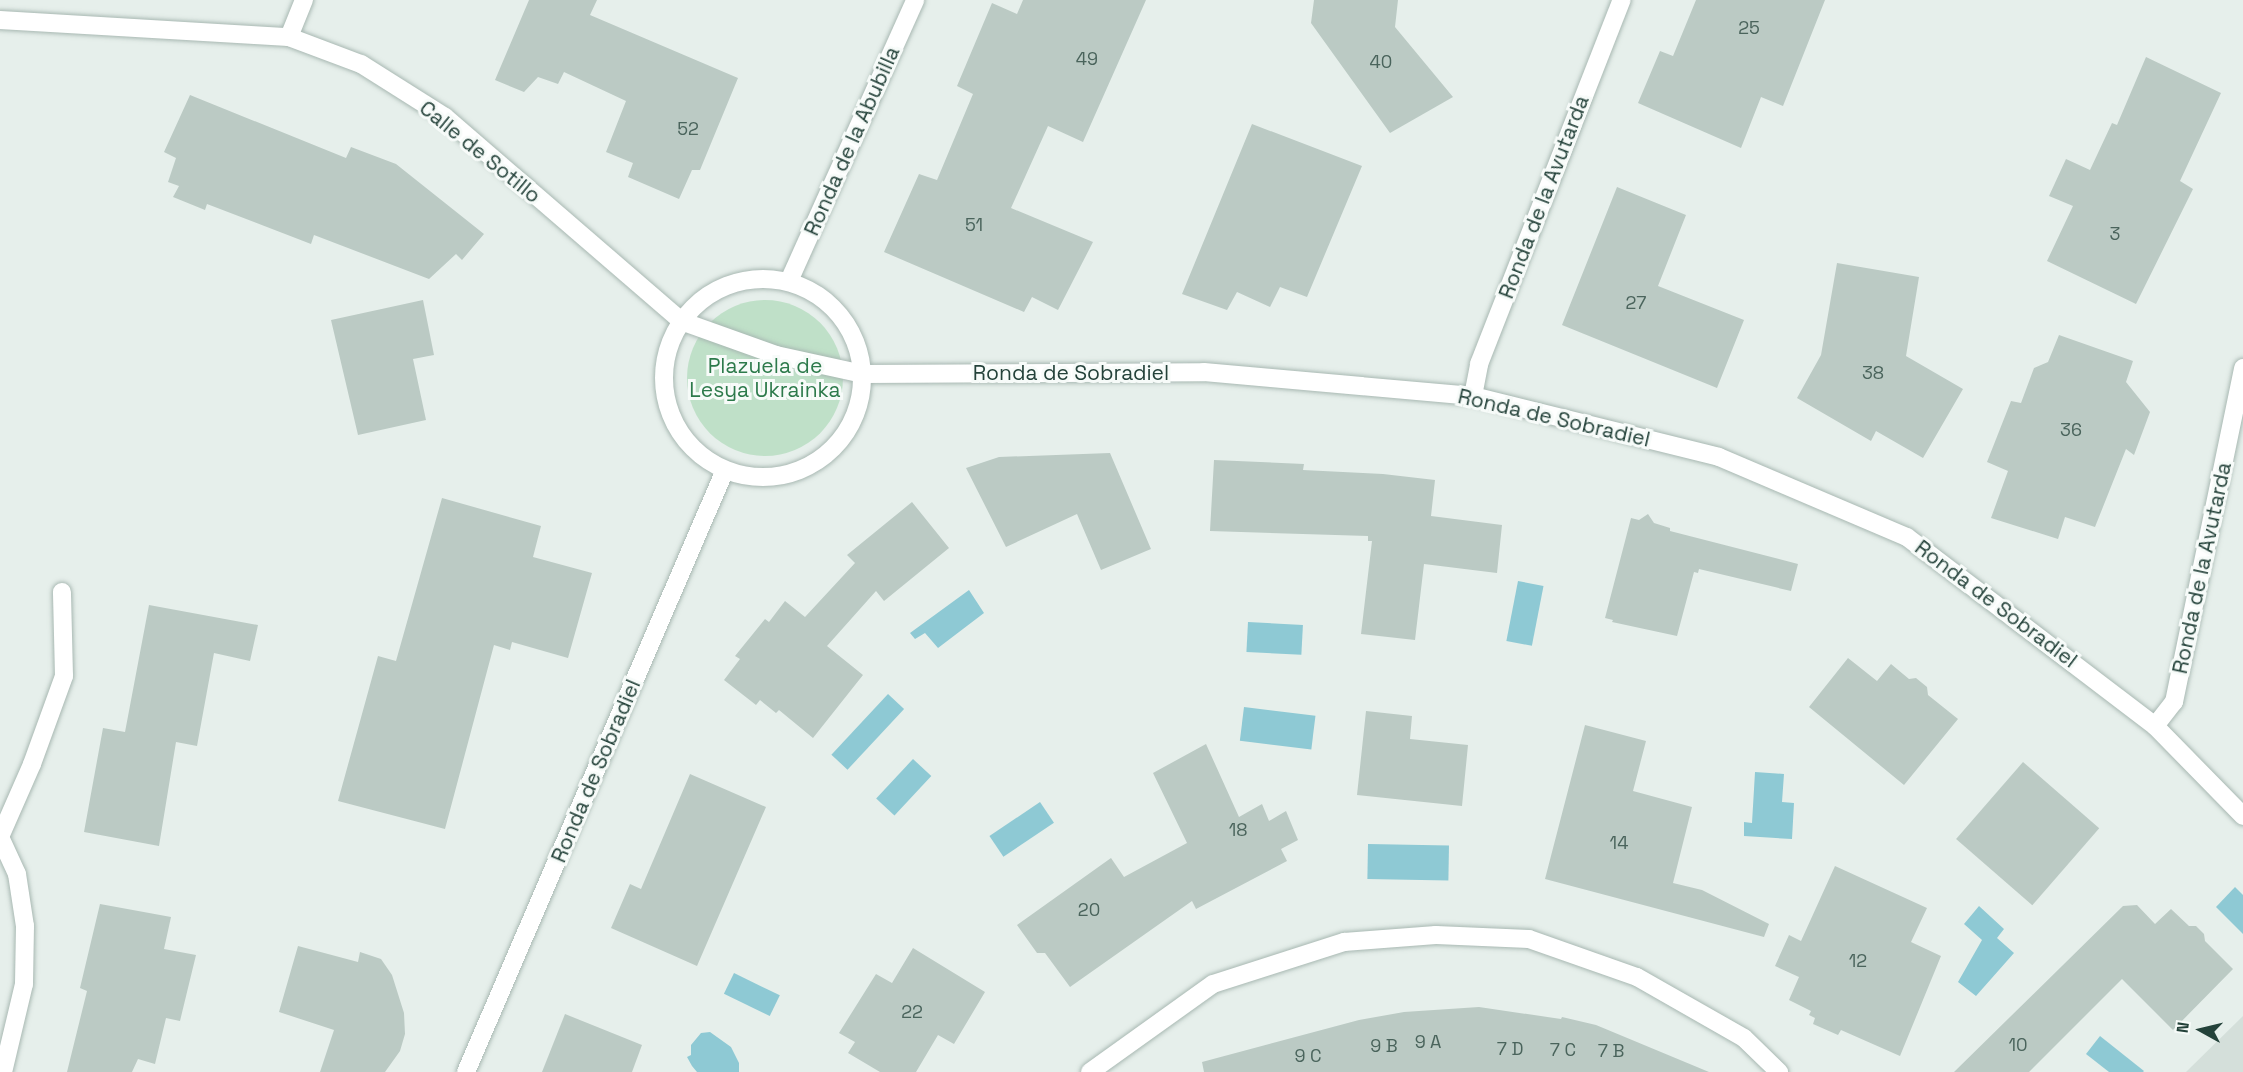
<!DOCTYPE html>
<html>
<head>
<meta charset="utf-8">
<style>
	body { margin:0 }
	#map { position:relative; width:2243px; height:1072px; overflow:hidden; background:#e6efeb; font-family:"Space Grotesk",sans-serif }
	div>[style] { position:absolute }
	.built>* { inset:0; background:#d4dfda }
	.green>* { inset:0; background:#bfe0c8 }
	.round { border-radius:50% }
	.water>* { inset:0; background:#8ec9d4; transform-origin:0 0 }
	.building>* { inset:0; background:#bbcac4; transform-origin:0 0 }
	.roads { filter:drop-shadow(0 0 2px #a8b8b2) drop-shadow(0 0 2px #a8b8b2) }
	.minor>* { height:18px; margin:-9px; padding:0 9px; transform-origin:9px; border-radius:9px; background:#fff }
	.minor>.ring { margin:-9px; padding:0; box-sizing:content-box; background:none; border:18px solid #fff; border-radius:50% }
	span { translate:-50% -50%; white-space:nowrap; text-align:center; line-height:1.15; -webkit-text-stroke:6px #f7fbf9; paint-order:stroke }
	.number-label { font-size:18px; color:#4a645c }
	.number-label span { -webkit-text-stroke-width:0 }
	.street-label { font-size:21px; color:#24423a }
	.park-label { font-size:21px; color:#2d7a4b }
	.north { position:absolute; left:2171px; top:1000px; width:60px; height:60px; -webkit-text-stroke:4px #f7fbf9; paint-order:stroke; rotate:278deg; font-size:16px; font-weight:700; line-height:24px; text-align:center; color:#24423a }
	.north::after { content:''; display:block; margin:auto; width:21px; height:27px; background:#24423a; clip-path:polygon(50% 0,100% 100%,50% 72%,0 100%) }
</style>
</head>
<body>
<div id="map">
	<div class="built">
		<i style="clip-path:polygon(2243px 1016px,2243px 1072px,2186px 1072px)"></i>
	</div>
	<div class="green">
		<i class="round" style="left:687px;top:300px;width:156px;height:156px"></i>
	</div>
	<div class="water">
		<i style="left:1518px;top:581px;width:26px;height:61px;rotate:11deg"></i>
		<i style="clip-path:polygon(969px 590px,984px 613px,938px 648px,925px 633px,915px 639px,910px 633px)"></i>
		<i style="left:1248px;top:622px;width:55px;height:30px;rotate:3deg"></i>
		<i style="left:888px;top:694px;width:22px;height:83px;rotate:43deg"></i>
		<i style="left:1244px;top:707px;width:72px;height:34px;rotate:7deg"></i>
		<i style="left:913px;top:759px;width:25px;height:54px;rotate:43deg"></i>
		<i style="clip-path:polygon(1755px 772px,1784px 774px,1782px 802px,1794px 803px,1792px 839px,1744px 836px,1744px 822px,1752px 823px)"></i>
		<i style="left:1040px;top:802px;width:25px;height:61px;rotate:56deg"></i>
		<i style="left:1368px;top:844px;width:81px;height:35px;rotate:1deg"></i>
		<i style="clip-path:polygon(2235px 887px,2243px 895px,2243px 934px,2216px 907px)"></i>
		<i style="clip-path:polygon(1979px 906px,2004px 929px,1997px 938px,2014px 953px,1976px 996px,1958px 982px,1982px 940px,1964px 924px)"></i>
		<i style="left:734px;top:973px;width:51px;height:23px;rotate:26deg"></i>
		<i style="clip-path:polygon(710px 1032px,731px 1047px,739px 1063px,739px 1072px,697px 1072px,692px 1066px,687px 1057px,691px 1055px,691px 1045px,701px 1033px)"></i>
		<i style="clip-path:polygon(2100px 1036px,2144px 1071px,2143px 1072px,2109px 1072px,2086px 1054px)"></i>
	</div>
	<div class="building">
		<i style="clip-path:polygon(529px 0,597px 0,590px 15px,738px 78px,700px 170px,692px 170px,679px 199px,628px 177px,633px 163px,606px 152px,626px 101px,564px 72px,558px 84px,538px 77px,524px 92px,495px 80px)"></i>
		<i style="clip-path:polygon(1023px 0,1146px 0,1083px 142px,1048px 126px,1011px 208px,1093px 242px,1058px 310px,1032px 297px,1024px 312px,884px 252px,919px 174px,937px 180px,973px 94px,957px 86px,992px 3px,1017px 14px)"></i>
		<i style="clip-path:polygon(1314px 0,1398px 0,1395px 27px,1453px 97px,1390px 133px,1311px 23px)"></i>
		<i style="clip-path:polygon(1696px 0,1825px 0,1783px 106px,1761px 97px,1741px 148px,1638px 103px,1660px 51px,1673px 56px)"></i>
		<i style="clip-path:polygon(2146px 57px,2221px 93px,2180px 181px,2193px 189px,2136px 304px,2047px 261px,2073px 206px,2049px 196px,2066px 159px,2090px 170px,2112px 123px,2117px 125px)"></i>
		<i style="clip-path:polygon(190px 95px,346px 158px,351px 147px,396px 164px,484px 234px,462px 260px,456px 254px,429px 279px,314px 235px,311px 244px,207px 204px,205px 210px,173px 197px,179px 186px,168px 182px,176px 158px,164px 152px)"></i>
		<i style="clip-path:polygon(1252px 124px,1362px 166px,1307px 297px,1280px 287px,1270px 307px,1237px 292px,1227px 310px,1182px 294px)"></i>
		<i style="clip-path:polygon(1617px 187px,1686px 215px,1658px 286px,1744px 320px,1717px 388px,1562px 325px)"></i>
		<i style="clip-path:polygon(1837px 263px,1919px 277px,1906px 356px,1963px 389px,1923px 458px,1876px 431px,1871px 441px,1797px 398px,1821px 355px)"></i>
		<i style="clip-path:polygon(423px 300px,434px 355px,413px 359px,426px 420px,358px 435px,331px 320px)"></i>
		<i style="clip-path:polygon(2059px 335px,2133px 361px,2126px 382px,2150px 412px,2134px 455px,2126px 449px,2095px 527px,2065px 517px,2058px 539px,1991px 518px,2008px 471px,1987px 462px,2011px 401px,2021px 403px,2034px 368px,2048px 362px)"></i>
		<i style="clip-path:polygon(1110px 453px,1151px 549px,1101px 570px,1077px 514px,1006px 547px,966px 468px,999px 457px)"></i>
		<i style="clip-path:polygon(1214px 460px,1304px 464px,1303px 470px,1383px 474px,1435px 480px,1431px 516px,1502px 525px,1497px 573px,1424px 564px,1415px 640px,1361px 634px,1372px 541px,1368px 541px,1368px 536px,1210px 531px)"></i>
		<i style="clip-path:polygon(442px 498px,541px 526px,533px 557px,592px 573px,568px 658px,512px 642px,510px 650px,494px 645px,445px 829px,338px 801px,378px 656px,396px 661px)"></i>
		<i style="clip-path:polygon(912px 502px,949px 548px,884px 601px,876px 591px,827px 646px,863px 675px,813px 738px,779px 710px,776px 713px,760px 700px,756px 705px,724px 680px,740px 659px,735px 656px,765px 619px,769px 622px,785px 601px,805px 617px,855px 563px,847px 555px)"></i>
		<i style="clip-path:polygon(1648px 514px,1654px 523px,1670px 528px,1670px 531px,1798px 564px,1791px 591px,1699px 569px,1698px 573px,1694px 572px,1677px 636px,1612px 622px,1613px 620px,1605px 618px,1631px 518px,1639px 520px)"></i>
		<i style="clip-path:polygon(149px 605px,258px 625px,250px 661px,214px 653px,197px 746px,176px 742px,159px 846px,84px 832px,103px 728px,125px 732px)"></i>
		<i style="clip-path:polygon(1848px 658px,1877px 681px,1891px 664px,1909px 679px,1916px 678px,1927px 687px,1928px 695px,1958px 719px,1904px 785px,1809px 707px)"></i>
		<i style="clip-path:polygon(1366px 711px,1412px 716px,1410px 739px,1468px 745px,1462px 806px,1357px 795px)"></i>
		<i style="clip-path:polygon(1585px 725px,1646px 741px,1633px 791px,1692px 807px,1673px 883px,1702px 890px,1769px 924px,1764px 937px,1545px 879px)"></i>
		<i style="clip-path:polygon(1206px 744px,1239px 817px,1262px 804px,1269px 821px,1286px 811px,1298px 840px,1281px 849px,1287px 861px,1196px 909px,1192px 901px,1070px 987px,1045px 953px,1037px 953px,1017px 925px,1111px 858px,1124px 877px,1187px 843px,1153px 773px)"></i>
		<i style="left:2023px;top:762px;width:101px;height:102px;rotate:41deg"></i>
		<i style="clip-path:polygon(690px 774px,766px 807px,697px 966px,611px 928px,630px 884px,641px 889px)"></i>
		<i style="clip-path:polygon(1835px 866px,1927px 908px,1911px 942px,1941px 956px,1900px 1056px,1841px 1030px,1838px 1035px,1813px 1024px,1815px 1018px,1809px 1015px,1811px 1011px,1789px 1000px,1799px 977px,1775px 966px,1789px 935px,1801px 941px)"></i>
		<i style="clip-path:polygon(100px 904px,171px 917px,164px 949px,196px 955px,180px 1021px,166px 1018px,155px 1064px,138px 1059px,132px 1072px,67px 1072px,87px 991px,80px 988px)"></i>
		<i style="clip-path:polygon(2137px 905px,2155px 924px,2171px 909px,2189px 926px,2196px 926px,2204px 934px,2205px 941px,2233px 969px,2173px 1030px,2122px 979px,2029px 1072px,1954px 1072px,2123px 906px)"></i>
		<i style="clip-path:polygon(298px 946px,358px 962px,360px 952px,381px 959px,392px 975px,404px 1013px,405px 1034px,400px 1051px,385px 1072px,320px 1072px,334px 1030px,279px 1012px)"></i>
		<i style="clip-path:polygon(913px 948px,985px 992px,954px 1044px,938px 1035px,916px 1072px,880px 1072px,848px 1053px,855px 1042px,839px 1033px,876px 974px,892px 983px)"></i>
		<i style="clip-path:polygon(1479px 1007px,1561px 1019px,1562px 1017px,1596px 1025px,1709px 1072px,1204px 1072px,1202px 1062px,1359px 1020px,1404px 1012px)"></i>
		<i style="clip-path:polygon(565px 1014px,642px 1045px,632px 1072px,542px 1072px)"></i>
	</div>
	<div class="roads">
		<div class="minor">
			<i style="left:0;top:20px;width:289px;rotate:3.4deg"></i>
			<i style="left:289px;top:37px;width:77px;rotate:20.6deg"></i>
			<i style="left:361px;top:64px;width:99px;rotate:32.2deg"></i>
			<i style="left:445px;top:117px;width:312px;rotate:40.8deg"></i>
			<i style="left:681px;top:321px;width:101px;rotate:19.7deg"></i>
			<i style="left:776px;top:355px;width:89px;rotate:12.3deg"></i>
			<i style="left:863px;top:374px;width:341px;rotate:-0.3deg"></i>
			<i style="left:1204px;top:372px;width:270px;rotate:5.1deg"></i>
			<i style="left:1473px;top:396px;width:253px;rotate:13.9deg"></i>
			<i style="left:1719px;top:457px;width:204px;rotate:23.1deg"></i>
			<i style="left:1907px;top:537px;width:312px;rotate:37.3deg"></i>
			<i style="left:2155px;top:726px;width:126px;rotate:45.6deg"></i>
			<i style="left:289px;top:37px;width:40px;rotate:-68deg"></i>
			<i class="ring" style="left:664px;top:279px;width:180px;height:180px"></i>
			<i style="left:789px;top:281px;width:308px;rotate:-65.8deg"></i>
			<i style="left:1473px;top:396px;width:33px;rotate:-79deg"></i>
			<i style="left:1479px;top:364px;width:391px;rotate:-68.6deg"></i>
			<i style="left:2155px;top:726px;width:31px;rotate:-52deg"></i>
			<i style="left:2174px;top:702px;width:341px;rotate:-78.3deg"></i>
			<i style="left:0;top:837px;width:80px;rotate:-66.3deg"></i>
			<i style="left:32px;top:764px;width:94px;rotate:-70deg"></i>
			<i style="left:64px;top:676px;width:84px;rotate:-91.4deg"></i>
			<i style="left:0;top:837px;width:41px;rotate:65.3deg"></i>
			<i style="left:17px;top:874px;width:53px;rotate:81.3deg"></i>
			<i style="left:25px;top:926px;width:58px;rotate:91deg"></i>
			<i style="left:24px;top:984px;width:90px;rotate:103.4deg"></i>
			<i style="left:466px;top:1072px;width:655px;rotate:-66.72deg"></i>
			<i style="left:1090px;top:1072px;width:151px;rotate:-35.6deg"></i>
			<i style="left:1213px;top:984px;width:138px;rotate:-17.8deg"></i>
			<i style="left:1344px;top:942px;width:92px;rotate:-4.4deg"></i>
			<i style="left:1436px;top:935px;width:93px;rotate:2.5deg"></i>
			<i style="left:1529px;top:939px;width:114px;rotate:19.4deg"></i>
			<i style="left:1637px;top:977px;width:123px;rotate:29.7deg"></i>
			<i style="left:1744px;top:1038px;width:49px;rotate:44.2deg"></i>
		</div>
	</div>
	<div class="number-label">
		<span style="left:1749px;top:28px">25</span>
		<span style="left:1087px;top:59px">49</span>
		<span style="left:1381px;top:62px">40</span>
		<span style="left:688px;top:129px">52</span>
		<span style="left:974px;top:225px">51</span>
		<span style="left:2115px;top:234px">3</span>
		<span style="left:1636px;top:303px">27</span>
		<span style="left:1873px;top:373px">38</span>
		<span style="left:2071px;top:430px">36</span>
		<span style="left:1238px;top:830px">18</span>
		<span style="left:1619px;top:843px">14</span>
		<span style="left:1089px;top:910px">20</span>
		<span style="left:1858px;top:961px">12</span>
		<span style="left:912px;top:1012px">22</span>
		<span style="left:1428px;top:1042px">9 A</span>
		<span style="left:2018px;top:1045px">10</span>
		<span style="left:1384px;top:1046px">9 B</span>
		<span style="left:1510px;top:1049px">7 D</span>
		<span style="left:1563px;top:1050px">7 C</span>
		<span style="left:1611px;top:1051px">7 B</span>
		<span style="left:1308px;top:1056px">9 C</span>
	</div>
	<div class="street-label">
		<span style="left:852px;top:141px;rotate:-66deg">Ronda de la Abubilla</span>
		<span style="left:480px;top:152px;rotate:39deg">Calle de Sotillo</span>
		<span style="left:1544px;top:197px;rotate:-69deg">Ronda de la Avutarda</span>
		<span style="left:1071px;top:373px">Ronda de Sobradiel</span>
		<span style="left:1554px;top:418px;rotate:13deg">Ronda de Sobradiel</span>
		<span style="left:2202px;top:568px;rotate:-78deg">Ronda de la Avutarda</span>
		<span style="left:1996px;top:604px;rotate:37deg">Ronda de Sobradiel</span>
		<span style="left:596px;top:771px;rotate:-67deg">Ronda de Sobradiel</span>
	</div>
	<div class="park-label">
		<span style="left:765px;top:378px">Plazuela de<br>Lesya Ukrainka</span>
	</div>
	<div class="north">N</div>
</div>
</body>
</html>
